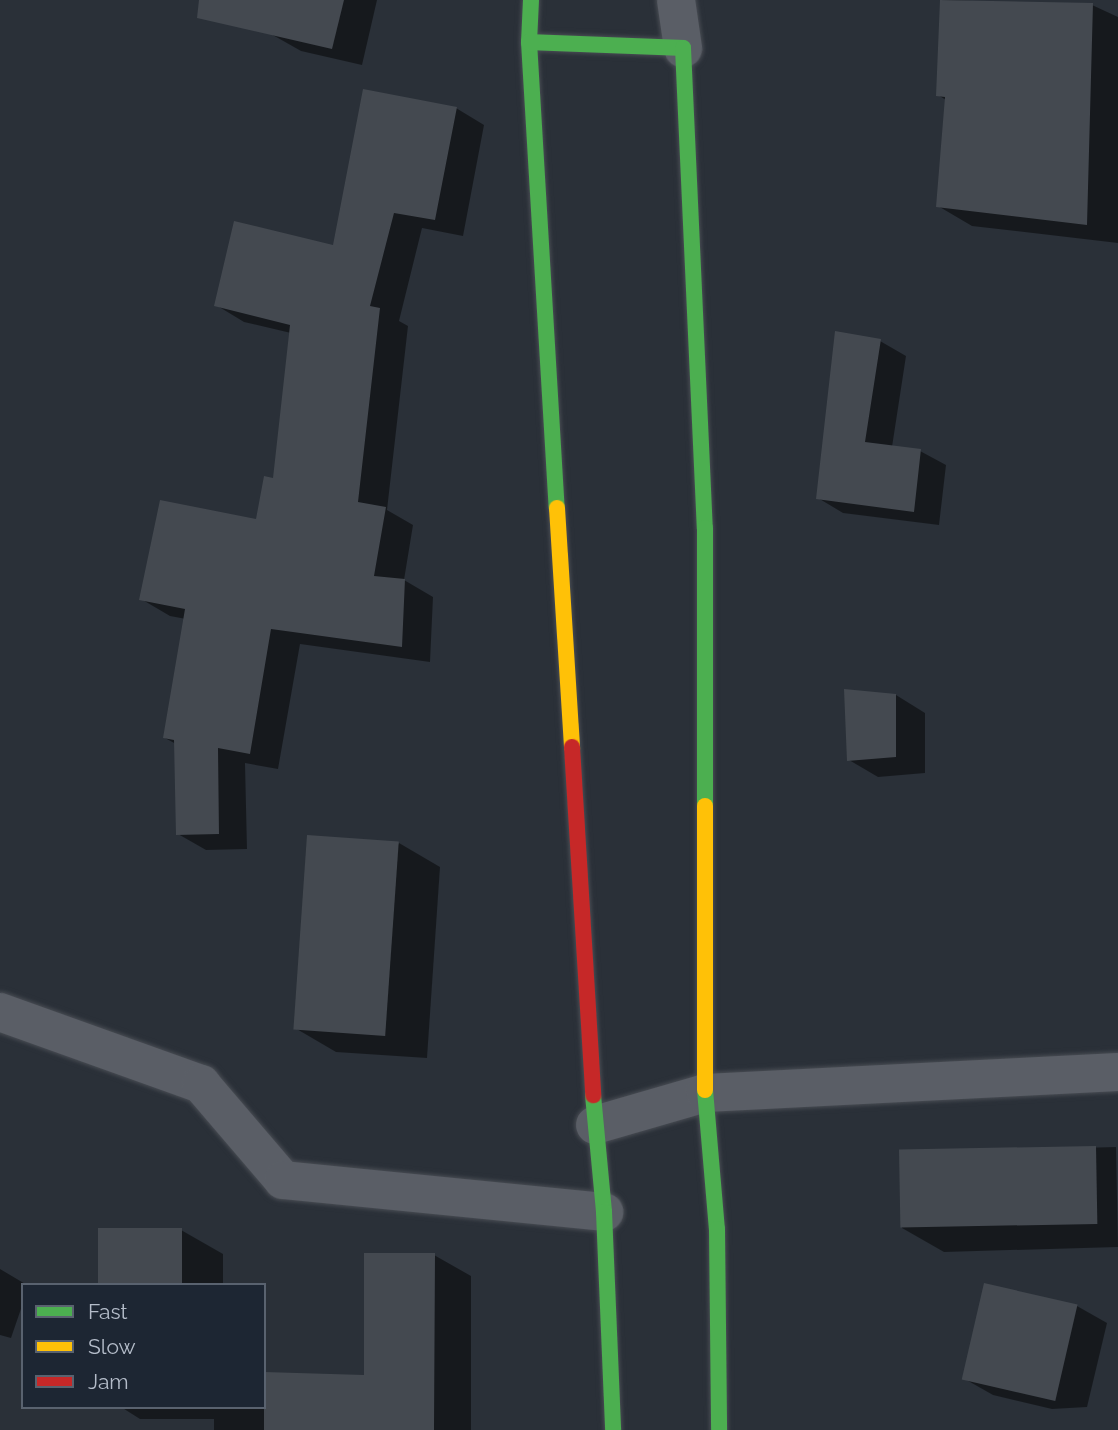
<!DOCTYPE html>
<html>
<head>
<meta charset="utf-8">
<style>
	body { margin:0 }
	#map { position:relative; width:1118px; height:1430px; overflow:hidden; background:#2a3038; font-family:Raleway,sans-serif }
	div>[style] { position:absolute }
	.shadow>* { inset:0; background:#0007 }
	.building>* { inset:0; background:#444950; transform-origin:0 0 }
	.roads { filter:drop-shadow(0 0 2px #484c53) drop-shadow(0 0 2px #484c53) }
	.street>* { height:38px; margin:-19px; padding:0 19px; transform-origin:19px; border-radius:19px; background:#5a5e66 }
	.fast>* { height:16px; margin:-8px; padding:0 8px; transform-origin:8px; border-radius:8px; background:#4caf50 }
	.slow>* { height:16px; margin:-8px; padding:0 8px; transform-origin:8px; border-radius:8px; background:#ffc107 }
	.jam>* { height:16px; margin:-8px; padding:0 8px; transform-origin:8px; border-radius:8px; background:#c62828 }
	span { translate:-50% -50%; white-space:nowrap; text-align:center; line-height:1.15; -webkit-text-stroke:5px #1d2633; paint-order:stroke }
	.legend { position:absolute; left:21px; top:1283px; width:245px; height:126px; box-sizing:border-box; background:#1d2633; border:2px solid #59626f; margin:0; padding:9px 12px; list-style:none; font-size:21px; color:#b4bcc9 }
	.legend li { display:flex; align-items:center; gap:14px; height:35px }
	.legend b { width:35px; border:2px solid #59626f }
</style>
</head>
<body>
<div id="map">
	<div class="shadow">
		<i style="clip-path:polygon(279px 0,377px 0,362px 65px,301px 51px,271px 34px)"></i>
		<i style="clip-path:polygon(942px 0,1092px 5px,1118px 17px,1118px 243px,972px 226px,938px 206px,946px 100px,938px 95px)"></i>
		<i style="clip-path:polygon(456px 108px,484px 125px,463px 236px,422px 228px,399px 321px,408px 326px,387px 510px,413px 525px,404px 580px,433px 597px,430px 662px,300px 644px,278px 769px,245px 763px,247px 849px,206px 850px,178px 834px,176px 744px,165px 738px,186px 619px,170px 616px,141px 599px,258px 521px,274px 480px,291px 333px,244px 322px,216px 305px,334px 247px)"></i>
		<i style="clip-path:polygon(880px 341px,906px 356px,892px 447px,920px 451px,946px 465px,939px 525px,843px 513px,818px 498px)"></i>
		<i style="clip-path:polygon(896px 695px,925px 713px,925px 773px,878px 777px,849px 760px)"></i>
		<i style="clip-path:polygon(399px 843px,440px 867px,427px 1058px,336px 1052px,295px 1028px)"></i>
		<i style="clip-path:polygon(1116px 1147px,1118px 1247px,944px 1252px,902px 1228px,900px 1153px)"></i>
		<i style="clip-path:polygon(181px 1230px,223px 1254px,223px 1285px,99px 1285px)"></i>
		<i style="clip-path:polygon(434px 1255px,471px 1276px,471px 1430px,214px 1430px,214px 1419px,140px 1419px,121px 1407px,264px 1407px,365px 1377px)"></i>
		<i style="clip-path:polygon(0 1269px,27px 1285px,23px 1285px,23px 1303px,11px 1338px,0 1335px)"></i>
		<i style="clip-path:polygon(1077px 1306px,1107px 1323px,1087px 1407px,1052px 1409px,993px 1395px,963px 1378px)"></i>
	</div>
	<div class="building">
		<i style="clip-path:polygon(199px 0,344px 0,332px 49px,197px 18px)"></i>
		<i style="clip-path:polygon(940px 0,1093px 3px,1087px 225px,936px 207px,945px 97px,936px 96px)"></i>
		<i style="clip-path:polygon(363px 89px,457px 107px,435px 220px,394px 213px,370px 306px,380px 308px,358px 502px,386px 507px,374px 576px,405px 579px,402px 647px,271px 629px,250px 754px,218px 748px,219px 834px,176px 835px,174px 740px,163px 738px,185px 609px,139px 600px,160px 500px,256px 519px,264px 476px,273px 478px,290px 325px,214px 306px,234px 221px,333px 245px)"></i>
		<i style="clip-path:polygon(835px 331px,881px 339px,865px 442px,921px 449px,914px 512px,816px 499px)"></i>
		<i style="clip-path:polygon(844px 689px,896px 694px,896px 757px,847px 761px)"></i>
		<i style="left:307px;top:835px;width:92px;height:195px;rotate:4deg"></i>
		<i style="left:1096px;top:1146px;width:78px;height:197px;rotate:89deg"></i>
		<i style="left:98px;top:1228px;width:84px;height:57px"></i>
		<i style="clip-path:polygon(364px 1253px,435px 1253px,434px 1430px,264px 1430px,264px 1372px,364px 1375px)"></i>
		<i style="left:984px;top:1283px;width:96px;height:99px;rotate:13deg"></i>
	</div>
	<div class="roads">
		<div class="street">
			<i style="left:676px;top:0;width:49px;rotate:81.7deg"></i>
			<i style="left:0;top:1012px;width:214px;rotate:19.7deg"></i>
			<i style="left:201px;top:1084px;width:126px;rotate:49.5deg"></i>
			<i style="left:283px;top:1180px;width:323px;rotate:5.7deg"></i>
			<i style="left:595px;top:1125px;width:115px;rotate:-16.2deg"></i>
			<i style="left:705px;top:1093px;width:414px;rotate:-2.9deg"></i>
		</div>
		<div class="fast">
			<i style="left:531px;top:0;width:42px;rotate:92.7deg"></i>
			<i style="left:529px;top:42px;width:467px;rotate:86.6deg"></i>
			<i style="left:529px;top:42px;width:154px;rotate:2.2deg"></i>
			<i style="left:683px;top:48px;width:481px;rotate:87.4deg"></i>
			<i style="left:705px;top:528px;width:278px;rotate:90deg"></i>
			<i style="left:705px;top:1090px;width:140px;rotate:85.1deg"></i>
			<i style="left:717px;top:1229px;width:201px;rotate:89.4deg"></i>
			<i style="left:593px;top:1095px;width:118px;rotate:84.6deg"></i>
			<i style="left:604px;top:1212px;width:218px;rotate:87.6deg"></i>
		</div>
		<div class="slow">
			<i style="left:557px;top:508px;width:239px;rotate:86.4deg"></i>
			<i style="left:705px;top:806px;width:284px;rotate:90deg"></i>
		</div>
		<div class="jam">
			<i style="left:572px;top:747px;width:349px;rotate:86.5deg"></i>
		</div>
	</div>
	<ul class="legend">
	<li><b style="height:9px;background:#4caf50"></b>Fast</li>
	<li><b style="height:9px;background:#ffc107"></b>Slow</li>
	<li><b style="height:9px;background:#c62828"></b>Jam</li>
	</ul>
</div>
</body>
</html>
